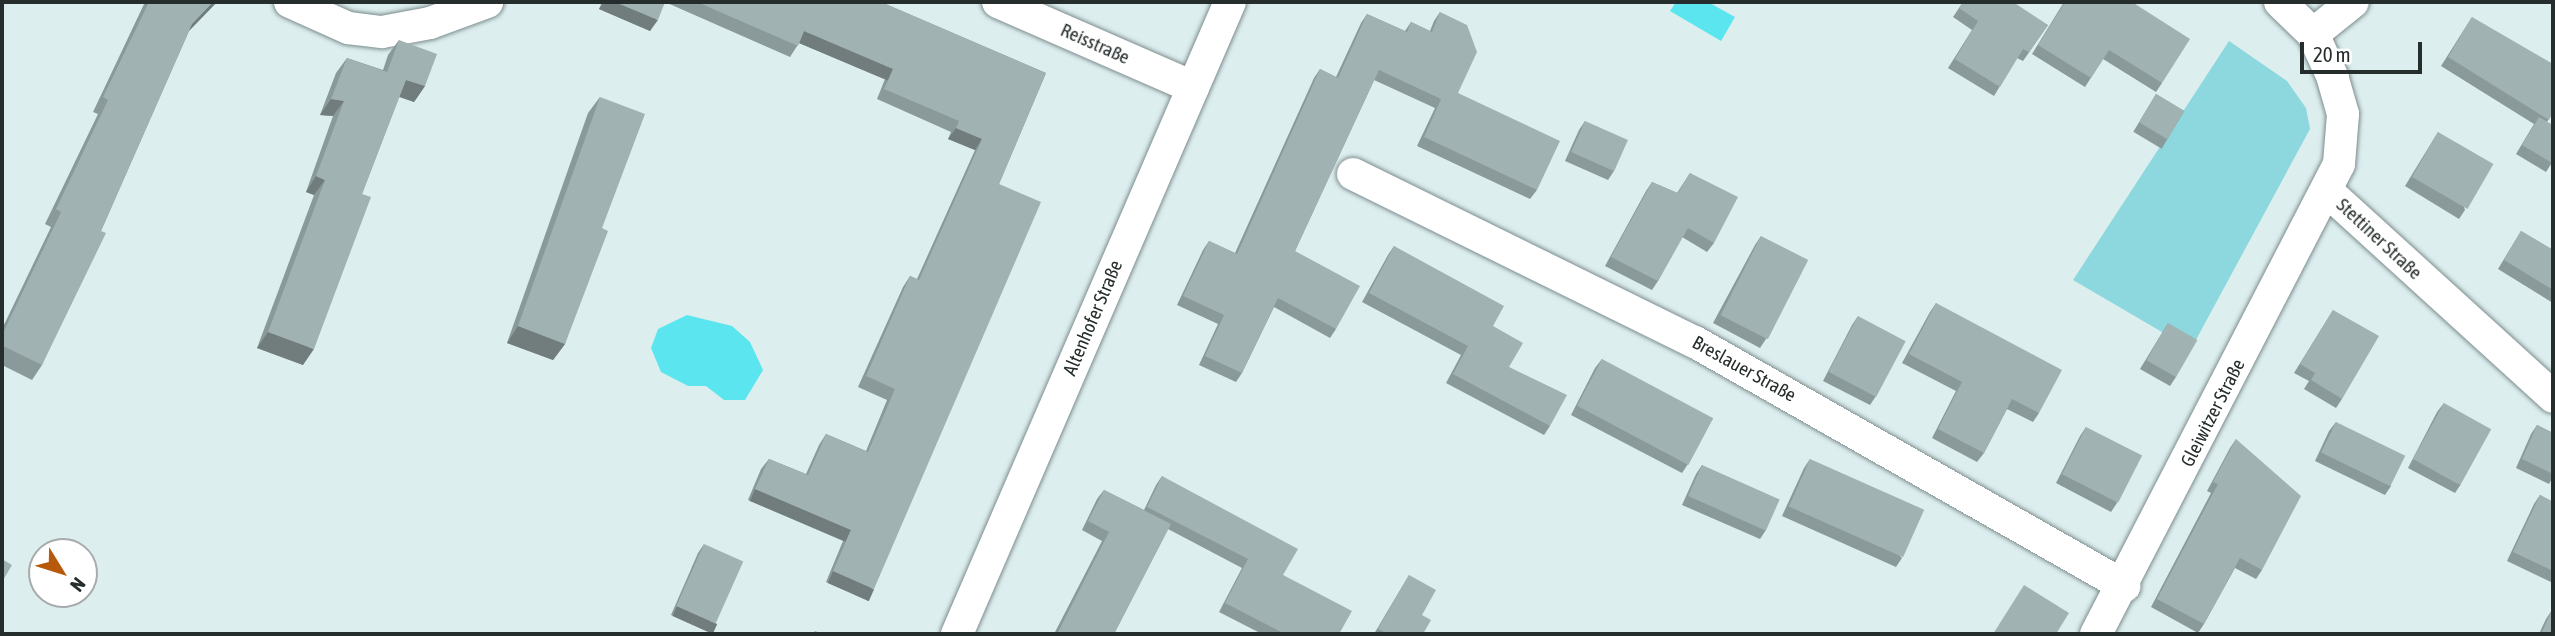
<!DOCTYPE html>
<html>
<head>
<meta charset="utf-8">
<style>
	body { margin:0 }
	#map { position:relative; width:2555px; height:636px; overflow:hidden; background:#ddeeef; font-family:"Asap Condensed",sans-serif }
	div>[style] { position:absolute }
	.green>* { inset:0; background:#8cd8de }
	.water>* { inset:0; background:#5be6ef }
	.roads { filter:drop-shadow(0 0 2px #7d8d8e) drop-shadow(0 0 2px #7d8d8e) }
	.street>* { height:32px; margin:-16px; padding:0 16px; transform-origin:16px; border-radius:16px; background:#fff }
	.wall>* { inset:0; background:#8a999a; transform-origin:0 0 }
	.shaded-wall>* { inset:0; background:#717d7d; transform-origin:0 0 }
	.building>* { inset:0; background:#a1b2b3; transform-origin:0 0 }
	span { translate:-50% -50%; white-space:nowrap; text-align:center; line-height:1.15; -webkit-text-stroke:6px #fff; paint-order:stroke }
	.street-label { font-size:19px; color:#262d2d }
	.frame { position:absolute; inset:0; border:4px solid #262d2d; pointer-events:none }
	.north { position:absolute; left:28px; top:538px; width:70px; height:70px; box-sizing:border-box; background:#fff; border:2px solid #a8abab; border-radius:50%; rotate:128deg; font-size:19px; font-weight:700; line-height:28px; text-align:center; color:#262d2d }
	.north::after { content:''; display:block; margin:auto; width:24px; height:32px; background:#b7590a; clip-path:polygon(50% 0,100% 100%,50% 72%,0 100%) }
	.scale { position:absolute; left:2300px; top:42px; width:122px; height:32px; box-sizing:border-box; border:4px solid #262d2d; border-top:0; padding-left:9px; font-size:21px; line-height:24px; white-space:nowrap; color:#262d2d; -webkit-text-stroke:5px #fff; paint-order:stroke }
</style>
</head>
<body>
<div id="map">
	<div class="green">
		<i style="clip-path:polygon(2229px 41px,2287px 81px,2306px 108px,2310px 129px,2191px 349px,2073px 280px)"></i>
	</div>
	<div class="water">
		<i style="clip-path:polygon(1676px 2px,1708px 2px,1735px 17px,1721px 41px,1670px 11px)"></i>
		<i style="clip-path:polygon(687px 315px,732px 326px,750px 342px,763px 370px,745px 400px,724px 400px,706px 386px,688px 386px,661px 372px,651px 348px,658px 329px)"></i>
	</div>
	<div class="roads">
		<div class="street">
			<i style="left:290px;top:2px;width:64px;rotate:24.1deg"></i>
			<i style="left:348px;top:28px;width:34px;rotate:7deg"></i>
			<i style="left:382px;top:32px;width:49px;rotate:-10.6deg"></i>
			<i style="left:430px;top:23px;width:61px;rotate:-20.2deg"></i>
			<i style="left:998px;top:2px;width:213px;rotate:23.6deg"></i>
			<i style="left:2313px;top:34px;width:51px;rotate:-38.7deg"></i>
			<i style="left:1353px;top:174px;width:381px;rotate:26.2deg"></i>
			<i style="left:1695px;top:342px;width:494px;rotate:29.6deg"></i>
			<i style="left:2327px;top:191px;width:306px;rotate:42.3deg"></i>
			<i style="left:957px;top:634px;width:688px;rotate:-66.64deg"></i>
			<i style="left:2096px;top:634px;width:529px;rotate:-62.66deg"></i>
			<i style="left:2339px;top:164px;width:50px;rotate:-85.4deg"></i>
			<i style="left:2343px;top:114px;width:37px;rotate:-106deg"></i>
			<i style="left:2333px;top:78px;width:48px;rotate:-114.4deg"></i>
			<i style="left:2313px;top:34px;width:46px;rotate:-135.9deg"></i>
		</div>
	</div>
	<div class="wall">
		<i style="clip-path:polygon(145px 2px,217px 2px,189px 31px,42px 365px,32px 380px,2px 365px,2px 329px,51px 227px,45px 224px,98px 114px,93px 112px)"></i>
		<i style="clip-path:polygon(602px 2px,881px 2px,1046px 73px,999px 184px,867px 600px,826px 582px,843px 541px,748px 500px,761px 469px,769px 459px,806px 474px,819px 445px,826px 434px,866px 451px,887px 400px,858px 387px,903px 287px,910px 276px,917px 279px,975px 150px,948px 139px,951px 132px,877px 99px,885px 79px,799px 43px,790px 57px,665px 2px,650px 31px,599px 9px)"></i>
		<i style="clip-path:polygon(1963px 2px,2048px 25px,2023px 61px,2017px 58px,1994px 96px,1948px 68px,1972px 30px,1953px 17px)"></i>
		<i style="clip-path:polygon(2064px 2px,2132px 2px,2162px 83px,2156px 92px,2103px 59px,2085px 87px,2032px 54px)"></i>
		<i style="clip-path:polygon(1440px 12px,1458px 93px,1537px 190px,1530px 199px,1417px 146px,1435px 108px,1374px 80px,1295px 251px,1336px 329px,1330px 338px,1274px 307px,1242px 373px,1236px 382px,1199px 365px,1218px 324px,1177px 305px,1203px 250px,1209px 241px,1235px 253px,1314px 78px,1320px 69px,1336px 77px,1361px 23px,1367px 14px,1405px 31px,1411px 22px,1430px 31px,1434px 21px)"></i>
		<i style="clip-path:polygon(2472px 17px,2553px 112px,2547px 122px,2553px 161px,2546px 172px,2516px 154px,2534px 124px,2441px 66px)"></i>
		<i style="clip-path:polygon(399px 40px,425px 86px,414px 102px,399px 97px,362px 194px,303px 365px,257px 348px,314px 195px,306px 192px,333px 116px,320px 115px,336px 73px,347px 58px,383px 70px,388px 55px)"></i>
		<i style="left:2156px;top:94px;width:33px;height:44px;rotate:31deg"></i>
		<i style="clip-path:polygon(600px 97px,602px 228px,565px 344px,553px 360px,507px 343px,588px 113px)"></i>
		<i style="clip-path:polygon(1585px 121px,1614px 171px,1608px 180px,1565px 161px,1579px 130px)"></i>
		<i style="clip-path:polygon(2438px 132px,2465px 210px,2459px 219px,2405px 186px)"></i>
		<i style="clip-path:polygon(1690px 173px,1714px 243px,1707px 252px,1682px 237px,1658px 281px,1652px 290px,1605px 266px,1646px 191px,1652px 182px,1677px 193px)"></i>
		<i style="clip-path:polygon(2521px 231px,2553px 250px,2553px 303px,2498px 269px)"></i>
		<i style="clip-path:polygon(1761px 236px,1766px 339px,1760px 348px,1713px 323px,1755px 245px)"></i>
		<i style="clip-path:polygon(1394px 246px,1493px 326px,1509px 367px,1550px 426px,1544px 435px,1446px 383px,1461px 355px,1362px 302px,1388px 255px)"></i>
		<i style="clip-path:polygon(1936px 303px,2039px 413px,2033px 422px,2007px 409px,1984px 453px,1977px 462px,1932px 438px,1956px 391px,1902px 363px,1930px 312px)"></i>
		<i style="clip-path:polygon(2333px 310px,2342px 399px,2336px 408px,2304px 389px,2309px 381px,2294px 373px)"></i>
		<i style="clip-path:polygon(1858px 316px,1876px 396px,1870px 405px,1823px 381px,1852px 325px)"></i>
		<i style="clip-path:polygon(2168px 323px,2176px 377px,2170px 386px,2140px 369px)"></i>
		<i style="clip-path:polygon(1602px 359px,1688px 464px,1682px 473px,1571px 415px,1595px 368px)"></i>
		<i style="clip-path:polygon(2444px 403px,2461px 484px,2455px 493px,2408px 468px,2437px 412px)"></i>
		<i style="clip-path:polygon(2336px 422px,2391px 486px,2385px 495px,2315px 461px,2329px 431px)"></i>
		<i style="clip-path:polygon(2537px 425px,2553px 433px,2553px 477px,2549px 484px,2516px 468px,2531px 434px)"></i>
		<i style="clip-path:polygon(2086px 427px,2117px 503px,2111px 512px,2056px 483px,2080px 436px)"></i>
		<i style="clip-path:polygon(2236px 439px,2262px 570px,2256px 579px,2235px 568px,2204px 624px,2198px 633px,2151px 607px,2211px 493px,2207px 491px,2230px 448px)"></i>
		<i style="clip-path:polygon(1810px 459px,1902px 558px,1896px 567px,1782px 516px,1804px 468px)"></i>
		<i style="clip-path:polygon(1702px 465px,1766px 530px,1760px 539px,1682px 505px,1696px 474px)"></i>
		<i style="clip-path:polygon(1162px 476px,1283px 575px,1339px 634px,1262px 634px,1219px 612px,1242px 568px,1168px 529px,1114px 634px,1054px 634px,1102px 541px,1082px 530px,1097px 499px,1104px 490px,1144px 510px,1156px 485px)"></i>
		<i style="clip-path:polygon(2540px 495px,2553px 502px,2553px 583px,2507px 561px,2534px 504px)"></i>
		<i style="clip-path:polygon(704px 544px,711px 633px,671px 615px,698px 553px)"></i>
		<i style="clip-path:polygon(1409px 575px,1422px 615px,1423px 634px,1374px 634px)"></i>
		<i style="clip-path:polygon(2552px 610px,2553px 634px,2539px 634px,2546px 619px)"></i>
	</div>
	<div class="shaded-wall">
		<i style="clip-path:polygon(213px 2px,217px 2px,182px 38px,192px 24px)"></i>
		<i style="clip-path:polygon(604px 2px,615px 2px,658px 20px,650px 31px,599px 9px)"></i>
		<i style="left:804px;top:31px;width:97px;height:13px;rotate:23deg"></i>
		<i style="clip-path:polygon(406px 80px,425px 86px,414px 102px,395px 95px)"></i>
		<i style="clip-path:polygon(331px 99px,344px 101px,333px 116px,320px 115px)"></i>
		<i style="clip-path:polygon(956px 128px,982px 139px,975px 150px,948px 139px)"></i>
		<i style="clip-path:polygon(316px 176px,325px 180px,314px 195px,306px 192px)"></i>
		<i style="clip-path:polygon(518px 326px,565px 344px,553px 360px,507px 343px)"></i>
		<i style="clip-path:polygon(268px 332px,314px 349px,303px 365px,257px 348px)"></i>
		<i style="left:755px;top:489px;width:104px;height:13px;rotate:23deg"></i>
		<i style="left:833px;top:571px;width:45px;height:13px;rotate:24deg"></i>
		<i style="left:677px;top:606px;width:44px;height:11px;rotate:24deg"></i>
	</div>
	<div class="building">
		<i style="clip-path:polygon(149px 2px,213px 2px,192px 24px,101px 231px,106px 233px,42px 365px,3px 346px,3px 333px,61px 212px,56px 209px,108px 100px,103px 97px)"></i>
		<i style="clip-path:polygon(615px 2px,665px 2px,658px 20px)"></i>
		<i style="clip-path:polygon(697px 2px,881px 2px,1046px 73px,999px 184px,1041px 202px,874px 589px,833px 571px,851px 530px,755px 489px,769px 459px,808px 475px,826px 434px,868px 452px,895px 389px,866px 376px,910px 276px,919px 280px,982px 139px,956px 128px,959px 121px,884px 89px,893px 69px,804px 31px,798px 46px)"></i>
		<i style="clip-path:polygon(1963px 2px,2013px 2px,2048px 25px,2029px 52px,2023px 49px,2000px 87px,1955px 59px,1978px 21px,1959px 8px)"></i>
		<i style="clip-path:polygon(2065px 2px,2132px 2px,2190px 39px,2162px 83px,2109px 50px,2091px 78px,2038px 45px)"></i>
		<i style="clip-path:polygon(1440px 12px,1467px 25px,1477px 52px,1458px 93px,1560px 141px,1537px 190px,1424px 137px,1441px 99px,1379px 70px,1295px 251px,1360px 286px,1336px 329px,1278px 298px,1242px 373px,1205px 356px,1224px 315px,1183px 296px,1209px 241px,1237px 254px,1320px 69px,1338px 78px,1367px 14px,1407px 32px,1411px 22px,1432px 32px)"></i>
		<i style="clip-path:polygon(2472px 17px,2553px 64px,2553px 112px,2549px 120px,2448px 57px)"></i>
		<i style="clip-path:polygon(399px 40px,437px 54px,425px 86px,406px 80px,362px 194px,371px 197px,314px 349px,268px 332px,325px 180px,316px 176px,344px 101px,331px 99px,347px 58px,387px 72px)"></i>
		<i style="left:2156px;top:94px;width:33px;height:33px;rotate:31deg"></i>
		<i style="clip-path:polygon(600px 97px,645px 114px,602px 228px,608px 231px,565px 344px,518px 326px)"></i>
		<i style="clip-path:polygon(2539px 117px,2553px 125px,2553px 161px,2552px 163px,2522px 145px)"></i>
		<i style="left:1585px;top:121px;width:47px;height:34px;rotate:24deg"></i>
		<i style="left:2438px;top:132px;width:64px;height:52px;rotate:30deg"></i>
		<i style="clip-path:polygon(1690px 173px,1738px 197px,1714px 243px,1688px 228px,1658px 281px,1611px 257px,1652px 182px,1678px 193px)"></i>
		<i style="clip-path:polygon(2521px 231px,2553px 250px,2553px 290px,2504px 260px)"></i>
		<i style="left:1761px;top:236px;width:53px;height:89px;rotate:27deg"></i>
		<i style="clip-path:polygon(1394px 246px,1504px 306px,1493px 326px,1523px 343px,1509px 367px,1567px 395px,1550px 426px,1453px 374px,1468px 346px,1369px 293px)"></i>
		<i style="clip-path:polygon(1936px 303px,2062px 370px,2039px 413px,2012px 399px,1984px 453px,1938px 429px,1962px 382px,1909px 354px)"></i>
		<i style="clip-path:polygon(2333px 310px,2379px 336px,2342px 399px,2311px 380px,2315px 373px,2300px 364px)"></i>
		<i style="left:1858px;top:316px;width:54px;height:63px;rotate:28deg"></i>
		<i style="left:2168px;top:323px;width:34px;height:43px;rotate:30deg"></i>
		<i style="left:1602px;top:359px;width:126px;height:53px;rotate:28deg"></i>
		<i style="left:2444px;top:403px;width:54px;height:64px;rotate:29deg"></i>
		<i style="left:2336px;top:422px;width:77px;height:34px;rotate:26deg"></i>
		<i style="clip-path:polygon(2537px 425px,2553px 433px,2553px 474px,2522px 459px)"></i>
		<i style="left:2086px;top:427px;width:63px;height:53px;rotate:27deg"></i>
		<i style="clip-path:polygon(2236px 439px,2301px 496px,2262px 570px,2240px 558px,2204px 624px,2157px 599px,2218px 484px,2213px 482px)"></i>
		<i style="left:1810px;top:459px;width:125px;height:52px;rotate:24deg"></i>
		<i style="left:1702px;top:465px;width:85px;height:34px;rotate:24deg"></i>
		<i style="clip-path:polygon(1162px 476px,1298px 549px,1283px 575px,1352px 611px,1339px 634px,1285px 634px,1225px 603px,1248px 559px,1147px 507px)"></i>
		<i style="clip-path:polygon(1104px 490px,1171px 524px,1114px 634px,1057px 634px,1109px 532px,1088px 521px)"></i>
		<i style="clip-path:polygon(2540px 495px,2553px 502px,2553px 571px,2513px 552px)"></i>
		<i style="left:704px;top:544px;width:43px;height:68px;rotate:24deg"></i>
		<i style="clip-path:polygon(2px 559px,12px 565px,2px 582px)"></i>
		<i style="clip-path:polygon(1409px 575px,1436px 590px,1422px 615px,1431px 620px,1423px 634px,1388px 634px,1378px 629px)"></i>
		<i style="clip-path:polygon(2024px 585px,2069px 613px,2056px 634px,1993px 634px)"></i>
		<i style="clip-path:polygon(2552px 610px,2553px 610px,2553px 634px,2541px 634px)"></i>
		<i style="clip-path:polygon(815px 631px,823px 634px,813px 634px)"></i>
	</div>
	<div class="street-label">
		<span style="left:1095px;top:44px;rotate:24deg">Reisstraße</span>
		<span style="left:2379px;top:239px;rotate:43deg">Stettiner Straße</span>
		<span style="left:1093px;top:318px;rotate:-67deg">Altenhofer Straße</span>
		<span style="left:1744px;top:369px;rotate:29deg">Breslauer Straße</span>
		<span style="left:2213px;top:413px;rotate:-63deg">Gleiwitzer Straße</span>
	</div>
	<div class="frame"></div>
	<div class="north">N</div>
	<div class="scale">20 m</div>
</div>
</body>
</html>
